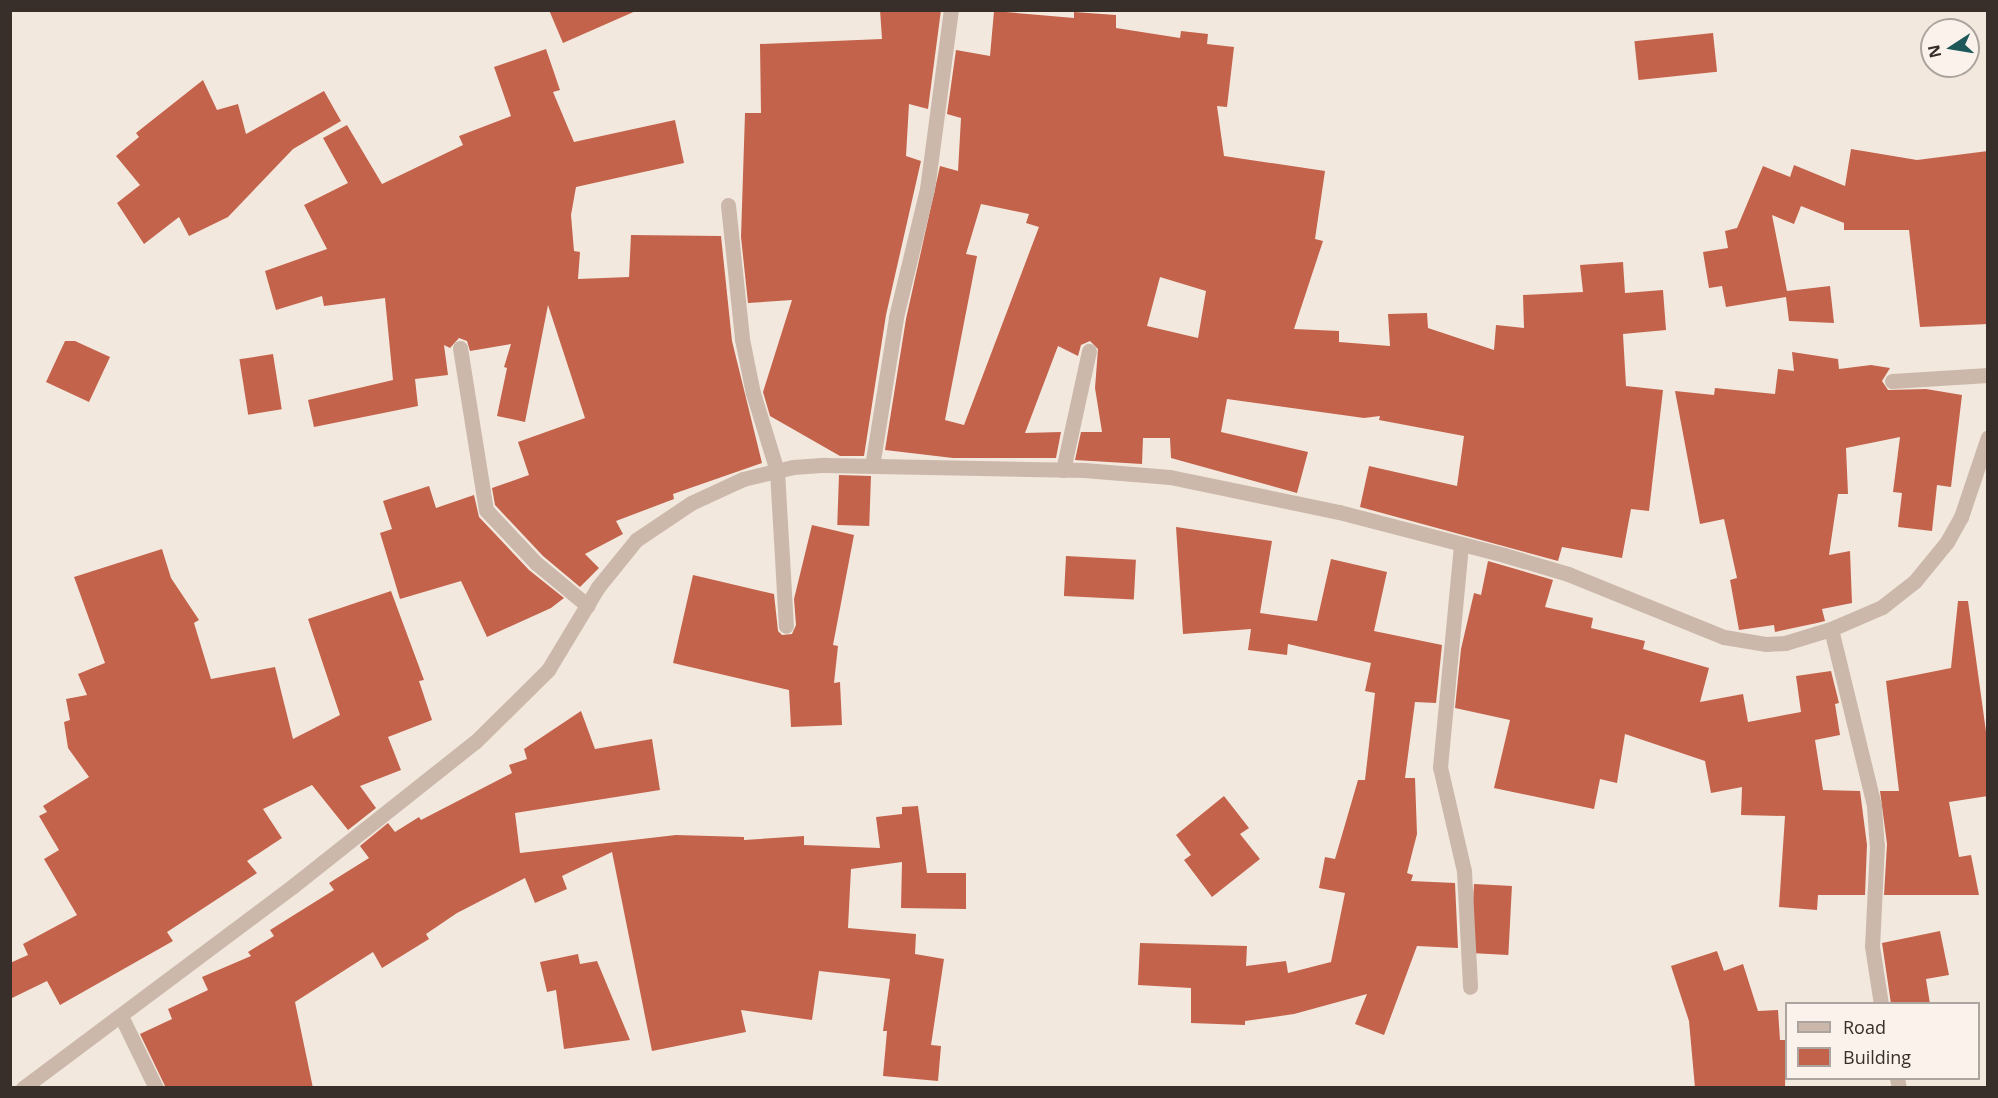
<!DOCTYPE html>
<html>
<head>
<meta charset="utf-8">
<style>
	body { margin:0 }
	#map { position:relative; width:1998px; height:1098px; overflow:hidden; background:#f2e8de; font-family:"Open Sans",sans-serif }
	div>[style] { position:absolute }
	.building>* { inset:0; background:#c4634b; transform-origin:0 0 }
	.minor>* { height:15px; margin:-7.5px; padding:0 7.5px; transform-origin:7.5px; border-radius:7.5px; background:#cbb8aa }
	span { translate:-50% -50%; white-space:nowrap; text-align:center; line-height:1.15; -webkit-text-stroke:4.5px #faf2eb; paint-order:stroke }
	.frame { position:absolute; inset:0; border:12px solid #382e2a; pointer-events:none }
	.legend { position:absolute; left:1785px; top:1002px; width:195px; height:78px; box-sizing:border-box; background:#faf2eb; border:2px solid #aca49e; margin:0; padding:8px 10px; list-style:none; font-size:18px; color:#382e2a }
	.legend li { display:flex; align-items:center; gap:12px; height:30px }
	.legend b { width:30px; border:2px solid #aca49e }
	.north { position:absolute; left:1920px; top:18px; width:60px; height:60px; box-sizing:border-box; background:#faf2eb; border:2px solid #aca49e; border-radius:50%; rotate:258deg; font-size:16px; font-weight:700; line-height:24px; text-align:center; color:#382e2a }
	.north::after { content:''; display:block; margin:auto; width:21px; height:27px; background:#1f5859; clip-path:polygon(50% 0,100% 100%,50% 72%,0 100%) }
</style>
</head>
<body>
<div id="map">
	<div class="building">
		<i style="clip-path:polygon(549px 10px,638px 10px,563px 43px)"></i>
		<i style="clip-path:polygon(880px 10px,941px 10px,928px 109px,909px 104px,906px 156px,921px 161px,886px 315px,864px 456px,840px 456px,770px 416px,763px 392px,792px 300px,748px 303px,741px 237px,745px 113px,761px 113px,760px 44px,882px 39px)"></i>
		<i style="clip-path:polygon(evenodd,994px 11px,1074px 18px,1074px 12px,1116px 15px,1116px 28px,1180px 38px,1181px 31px,1208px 34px,1207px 44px,1234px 47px,1227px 107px,1217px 106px,1224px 156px,1325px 171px,1315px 239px,1323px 241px,1294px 329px,1339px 331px,1339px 342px,1390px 346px,1388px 314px,1427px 313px,1428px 328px,1494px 350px,1496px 325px,1524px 328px,1523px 295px,1583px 292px,1580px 265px,1623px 262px,1625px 293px,1663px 290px,1666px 330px,1623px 334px,1626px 386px,1663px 390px,1649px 511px,1631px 509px,1622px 558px,1562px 547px,1558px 561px,1360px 507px,1369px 466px,1457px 486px,1464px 436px,1379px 420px,1380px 416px,1364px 418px,1227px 399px,1221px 432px,1308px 452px,1297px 493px,1171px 458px,1170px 438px,1143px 438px,1142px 464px,1075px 460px,1081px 432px,1102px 432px,1095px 388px,1098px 349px,1090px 341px,1081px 345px,1078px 356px,1058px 346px,1025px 433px,1061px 432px,1056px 458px,953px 458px,885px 450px,906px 319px,940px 166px,958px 171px,961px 118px,947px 114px,956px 50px,990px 56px,994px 11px,981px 204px,1029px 214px,1026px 223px,1039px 227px,964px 425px,945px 420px,977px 256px,966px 254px,981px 204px,994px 11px,1160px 277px,1206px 291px,1198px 338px,1147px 326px,1160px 277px)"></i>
		<i style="left:1713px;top:33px;width:39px;height:79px;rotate:84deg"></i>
		<i style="clip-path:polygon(546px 49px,560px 90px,553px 92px,574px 142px,675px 120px,684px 163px,576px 187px,571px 215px,574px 251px,580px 252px,578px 279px,629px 277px,631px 235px,721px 236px,732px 341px,762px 463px,673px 494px,674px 499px,616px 521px,623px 534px,585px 554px,599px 568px,580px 587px,543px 556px,495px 505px,492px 488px,529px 475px,518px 442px,585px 418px,548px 305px,525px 422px,497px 416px,507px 368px,504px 367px,511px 344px,470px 351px,467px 341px,459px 338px,450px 348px,444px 345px,448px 375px,415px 379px,418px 406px,314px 427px,308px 400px,393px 380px,385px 298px,324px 306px,322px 296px,276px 310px,265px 271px,327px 249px,304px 205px,348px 183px,323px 138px,347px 125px,382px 184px,463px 145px,459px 136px,511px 116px,494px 67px)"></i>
		<i style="clip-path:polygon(203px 80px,217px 110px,238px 104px,246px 134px,324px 91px,341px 121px,293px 149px,228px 217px,189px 236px,179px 217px,144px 244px,117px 203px,140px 185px,116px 156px,139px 137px,136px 133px)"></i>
		<i style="clip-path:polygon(1851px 149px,1917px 160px,1988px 151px,1988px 324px,1920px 327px,1909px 230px,1844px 230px,1844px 223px,1801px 206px,1794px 224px,1772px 215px,1787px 291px,1830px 286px,1834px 323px,1789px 321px,1786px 297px,1726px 307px,1722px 286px,1709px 288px,1703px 252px,1728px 248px,1725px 231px,1737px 228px,1763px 166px,1790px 177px,1794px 165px,1845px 186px)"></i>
		<i style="clip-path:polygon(65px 341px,75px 341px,110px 357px,89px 402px,46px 382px)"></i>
		<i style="clip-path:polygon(1792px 352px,1838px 359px,1839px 369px,1871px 365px,1890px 368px,1882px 381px,1888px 390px,1926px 389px,1962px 395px,1951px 487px,1937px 485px,1932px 531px,1898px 527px,1902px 493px,1893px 492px,1900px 437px,1846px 448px,1848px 494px,1838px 494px,1829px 555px,1850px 551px,1852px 603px,1822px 609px,1825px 621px,1817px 623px,1775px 632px,1774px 625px,1739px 630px,1730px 580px,1737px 578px,1724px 519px,1700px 524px,1675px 391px,1714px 395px,1715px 388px,1775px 394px,1778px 369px,1794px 371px)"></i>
		<i style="left:273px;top:354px;width:56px;height:34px;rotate:81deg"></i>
		<i style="left:839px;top:475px;width:32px;height:50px;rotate:2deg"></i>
		<i style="clip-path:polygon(429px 486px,436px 508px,474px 495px,479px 517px,529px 570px,564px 598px,551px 608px,487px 637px,461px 581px,400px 599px,380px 533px,392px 529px,383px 501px)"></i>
		<i style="clip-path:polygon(812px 525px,854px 535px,833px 645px,838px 646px,834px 683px,840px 682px,842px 725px,791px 727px,789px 690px,673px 663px,693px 575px,774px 594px,778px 631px,782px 635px,792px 634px,796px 625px,794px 599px)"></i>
		<i style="clip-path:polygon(1176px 527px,1272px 541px,1260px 613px,1317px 621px,1331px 559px,1387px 572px,1374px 631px,1442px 645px,1436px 703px,1415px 702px,1405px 778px,1415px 778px,1417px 834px,1407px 873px,1413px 875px,1411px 881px,1455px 883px,1458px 948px,1417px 946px,1384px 1035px,1355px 1024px,1367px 994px,1294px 1014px,1245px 1021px,1245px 1025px,1191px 1023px,1191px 988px,1138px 985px,1140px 943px,1247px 946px,1246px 966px,1286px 961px,1288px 973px,1331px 962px,1345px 893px,1319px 888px,1325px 857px,1335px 859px,1358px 780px,1365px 780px,1375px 693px,1365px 691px,1371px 663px,1288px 644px,1287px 655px,1248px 650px,1251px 629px,1183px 634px)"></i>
		<i style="clip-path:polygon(162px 549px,171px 578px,199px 620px,194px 623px,211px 679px,275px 667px,293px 739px,340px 715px,308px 619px,391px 591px,424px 680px,419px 681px,432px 720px,388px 737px,401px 770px,360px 786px,376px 808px,348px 830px,312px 785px,263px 809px,282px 838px,247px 861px,257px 873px,167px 932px,173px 941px,60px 1005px,47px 981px,10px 999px,10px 963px,28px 955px,23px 944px,77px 915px,44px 859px,59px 850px,39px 816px,47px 812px,43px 806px,89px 777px,68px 748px,64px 722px,70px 720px,66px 699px,87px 695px,78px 674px,105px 663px,74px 577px)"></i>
		<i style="left:1066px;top:556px;width:70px;height:40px;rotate:3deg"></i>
		<i style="clip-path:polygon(1488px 561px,1553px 580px,1545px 607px,1593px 618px,1591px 628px,1645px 641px,1643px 649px,1709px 668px,1700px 702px,1743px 694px,1748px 722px,1801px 712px,1796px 676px,1831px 671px,1839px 703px,1835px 704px,1840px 735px,1815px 740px,1823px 790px,1860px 791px,1867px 845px,1865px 895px,1818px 895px,1817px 910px,1779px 907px,1785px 816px,1741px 815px,1742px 787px,1711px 793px,1705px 761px,1625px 734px,1617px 783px,1600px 779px,1594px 809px,1494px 788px,1510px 720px,1455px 708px,1461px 649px,1474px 593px,1481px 595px)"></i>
		<i style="clip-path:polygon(1958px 601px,1968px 601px,1988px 746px,1988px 796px,1949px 802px,1959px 857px,1971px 855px,1979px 895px,1884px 895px,1887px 844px,1880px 791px,1899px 791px,1886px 681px,1951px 668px)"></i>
		<i style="clip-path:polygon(581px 711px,595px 749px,652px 739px,660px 790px,515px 813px,520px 853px,676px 835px,744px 837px,744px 840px,804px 836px,804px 845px,880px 848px,876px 817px,902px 814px,902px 807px,918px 806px,927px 873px,966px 873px,966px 909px,901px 908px,902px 862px,851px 869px,848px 928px,916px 934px,915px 954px,944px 959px,931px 1045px,941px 1046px,938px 1081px,883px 1076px,887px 1031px,883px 1031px,890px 979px,883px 978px,819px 971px,812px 1020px,741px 1010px,746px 1032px,652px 1051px,612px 852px,562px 876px,567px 889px,535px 903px,525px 878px,457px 913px,426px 934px,429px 939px,382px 968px,373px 952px,295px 1002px,313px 1088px,166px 1088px,140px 1034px,172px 1019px,168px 1009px,208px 990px,202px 977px,251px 956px,248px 952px,274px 936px,270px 930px,334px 890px,329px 883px,369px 858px,360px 846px,388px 823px,395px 832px,419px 817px,421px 820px,512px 773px,509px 765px,527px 759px,524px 749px)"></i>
		<i style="clip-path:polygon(1224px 796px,1249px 828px,1240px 834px,1260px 859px,1212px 897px,1184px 860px,1191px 855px,1176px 835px)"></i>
		<i style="left:1474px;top:884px;width:38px;height:69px;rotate:3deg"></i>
		<i style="clip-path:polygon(1940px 931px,1949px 975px,1926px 979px,1930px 1004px,1891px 1004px,1882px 943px)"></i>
		<i style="clip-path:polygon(1717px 951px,1724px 971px,1743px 964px,1758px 1011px,1778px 1010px,1780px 1040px,1786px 1040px,1785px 1088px,1695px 1088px,1689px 1021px,1671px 966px)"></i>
		<i style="clip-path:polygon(578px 954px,580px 964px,597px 961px,630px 1040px,564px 1049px,556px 990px,547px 992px,540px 962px)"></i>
	</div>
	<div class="minor">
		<i style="left:728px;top:205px;width:135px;rotate:84deg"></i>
		<i style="left:742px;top:339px;width:55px;rotate:78.5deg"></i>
		<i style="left:753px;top:393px;width:82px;rotate:72.9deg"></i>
		<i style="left:777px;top:471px;width:155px;rotate:86.7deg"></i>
		<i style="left:460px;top:348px;width:164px;rotate:80.9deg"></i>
		<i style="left:486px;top:510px;width:73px;rotate:46.7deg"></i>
		<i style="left:536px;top:563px;width:67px;rotate:39.6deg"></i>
		<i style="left:1892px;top:381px;width:96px;rotate:-3.6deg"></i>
		<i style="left:872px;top:466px;width:151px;rotate:-80.8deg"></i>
		<i style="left:896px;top:317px;width:132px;rotate:-76.4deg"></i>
		<i style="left:927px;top:189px;width:181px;rotate:-82.4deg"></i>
		<i style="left:1063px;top:470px;width:122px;rotate:-77.7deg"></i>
		<i style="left:1461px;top:545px;width:223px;rotate:95.4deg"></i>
		<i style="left:1440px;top:767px;width:107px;rotate:77deg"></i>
		<i style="left:1464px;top:871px;width:116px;rotate:87deg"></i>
		<i style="left:1831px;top:629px;width:182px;rotate:76.3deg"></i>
		<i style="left:1874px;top:806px;width:39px;rotate:86deg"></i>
		<i style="left:1877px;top:845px;width:101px;rotate:92.8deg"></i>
		<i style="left:1872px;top:946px;width:59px;rotate:81.2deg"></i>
		<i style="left:121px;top:1016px;width:80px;rotate:64.1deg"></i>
		<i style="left:1897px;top:1078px;width:10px;rotate:79deg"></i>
		<i style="left:23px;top:1088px;width:337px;rotate:-36.8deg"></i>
		<i style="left:293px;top:886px;width:232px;rotate:-38.4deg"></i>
		<i style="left:475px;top:742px;width:103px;rotate:-44.6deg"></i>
		<i style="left:548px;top:670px;width:97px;rotate:-58.9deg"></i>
		<i style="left:598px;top:587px;width:60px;rotate:-51deg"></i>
		<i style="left:636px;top:540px;width:66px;rotate:-33.9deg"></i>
		<i style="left:691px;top:503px;width:57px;rotate:-24.8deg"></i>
		<i style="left:743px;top:479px;width:51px;rotate:-13.5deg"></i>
		<i style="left:793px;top:467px;width:32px;rotate:-4deg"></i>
		<i style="left:825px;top:465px;width:259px;rotate:1.1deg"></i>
		<i style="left:1084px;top:470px;width:86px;rotate:4.7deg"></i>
		<i style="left:1170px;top:477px;width:173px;rotate:11.7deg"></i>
		<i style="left:1339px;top:512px;width:171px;rotate:14.6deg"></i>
		<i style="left:1504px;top:555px;width:67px;rotate:16.5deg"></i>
		<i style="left:1568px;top:574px;width:168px;rotate:22deg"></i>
		<i style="left:1724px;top:637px;width:43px;rotate:9.5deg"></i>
		<i style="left:1766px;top:644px;width:19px;rotate:-3deg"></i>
		<i style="left:1785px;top:643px;width:48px;rotate:-16.9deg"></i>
		<i style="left:1831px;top:629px;width:56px;rotate:-23.3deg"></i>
		<i style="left:1882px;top:607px;width:42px;rotate:-38.2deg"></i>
		<i style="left:1915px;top:581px;width:50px;rotate:-50.6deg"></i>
		<i style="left:1947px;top:542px;width:29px;rotate:-61deg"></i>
		<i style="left:1961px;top:517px;width:84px;rotate:-71.4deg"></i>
	</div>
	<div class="frame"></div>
	<ul class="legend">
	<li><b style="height:8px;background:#cbb8aa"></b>Road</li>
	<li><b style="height:16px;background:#c4634b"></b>Building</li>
	</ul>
	<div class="north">N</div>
</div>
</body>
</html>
